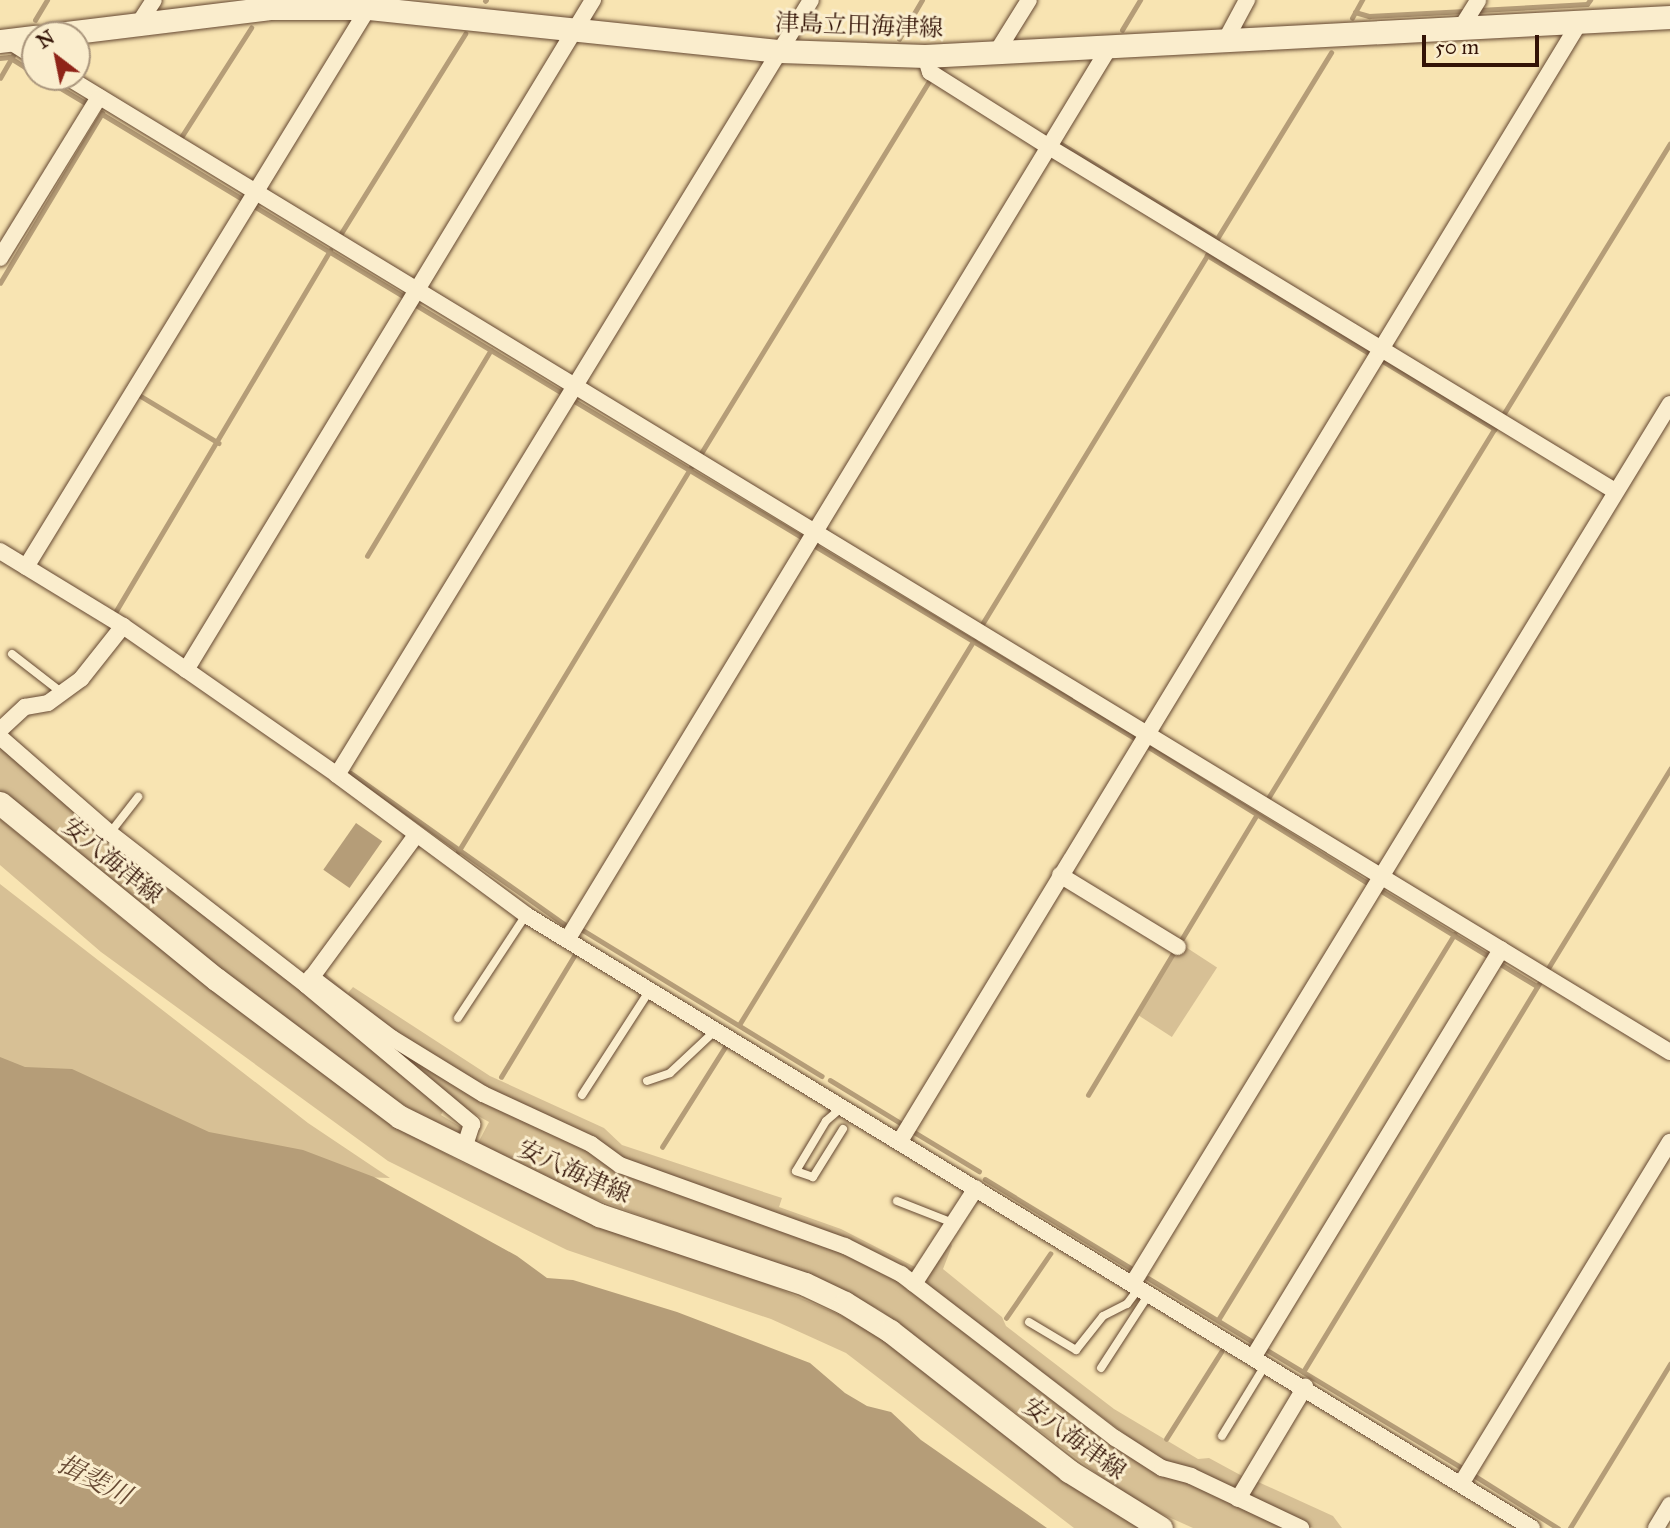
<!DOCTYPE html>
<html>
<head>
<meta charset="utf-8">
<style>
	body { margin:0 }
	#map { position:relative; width:1670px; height:1528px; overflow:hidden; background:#f8e4b2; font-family:"IM FELL Great Primer","Noto Serif JP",serif }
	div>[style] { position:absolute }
	.green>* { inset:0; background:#d7c095; transform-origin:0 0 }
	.water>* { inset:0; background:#b59d78; transform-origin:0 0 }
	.stream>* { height:4.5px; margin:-2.25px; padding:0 2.25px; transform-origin:2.25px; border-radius:2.25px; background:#b59d78 }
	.roads { filter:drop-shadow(0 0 2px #644731) drop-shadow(0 0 2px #644731) }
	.lane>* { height:8px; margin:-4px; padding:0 4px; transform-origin:4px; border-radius:4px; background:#faedcd }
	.street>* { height:16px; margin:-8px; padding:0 8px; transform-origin:8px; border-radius:8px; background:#faedcd }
	.secondary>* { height:23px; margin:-11.5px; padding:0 11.5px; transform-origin:11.5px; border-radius:11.5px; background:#faedcd }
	span { translate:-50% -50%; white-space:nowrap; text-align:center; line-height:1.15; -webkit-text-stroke:6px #faedcd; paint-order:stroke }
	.street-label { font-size:24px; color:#331306 }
	.water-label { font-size:26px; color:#674a34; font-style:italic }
	.north { position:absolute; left:21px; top:21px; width:70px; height:70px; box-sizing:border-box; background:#faedcd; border:2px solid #aa967d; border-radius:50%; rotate:328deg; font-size:19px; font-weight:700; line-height:28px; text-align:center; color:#331306 }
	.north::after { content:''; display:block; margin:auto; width:24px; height:32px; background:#8f2418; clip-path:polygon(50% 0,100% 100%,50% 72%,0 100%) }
	.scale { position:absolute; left:1422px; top:35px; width:117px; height:32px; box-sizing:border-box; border:4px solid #331306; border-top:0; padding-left:9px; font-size:21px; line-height:24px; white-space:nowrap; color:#331306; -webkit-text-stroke:5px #faedcd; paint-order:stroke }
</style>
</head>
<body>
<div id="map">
	<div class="green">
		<i style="clip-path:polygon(0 743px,445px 1107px,441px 1115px,464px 1129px,460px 1139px,376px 1088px,143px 911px,0 791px)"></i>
		<i style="clip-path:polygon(0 819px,132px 927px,399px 1128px,461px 1162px,598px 1224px,749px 1276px,861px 1324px,899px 1347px,1063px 1479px,1142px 1528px,1074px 1528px,846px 1353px,771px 1319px,567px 1250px,388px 1161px,101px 952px,0 865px)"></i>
		<i style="clip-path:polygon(0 884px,308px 1123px,390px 1178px,327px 1176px,0 1140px)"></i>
		<i style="left:1181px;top:944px;width:43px;height:83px;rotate:33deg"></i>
		<i style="clip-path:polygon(324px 972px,348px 993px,353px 987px,490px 1076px,604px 1128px,622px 1145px,782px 1198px,779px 1207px,841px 1229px,919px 1269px,912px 1275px,648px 1171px,486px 1091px,396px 1035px,327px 983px)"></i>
		<i style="clip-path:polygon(358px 1020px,481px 1097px,892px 1274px,1111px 1440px,1171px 1479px,1200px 1485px,1291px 1528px,1193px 1528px,1133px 1501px,880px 1310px,830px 1285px,568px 1189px,478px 1143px,489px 1122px,448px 1099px)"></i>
		<i style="clip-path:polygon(949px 1238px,952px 1246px,943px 1269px,1002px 1317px,1006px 1326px,1114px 1409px,1198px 1459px,1209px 1458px,1244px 1477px,1238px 1489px,1158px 1459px,929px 1287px,925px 1276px)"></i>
		<i style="clip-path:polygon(1256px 1481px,1333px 1516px,1342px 1528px,1313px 1528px,1252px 1499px,1249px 1495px)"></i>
	</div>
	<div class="water">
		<i style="left:356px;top:823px;width:32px;height:57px;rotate:35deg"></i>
		<i style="clip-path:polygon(0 1057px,25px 1067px,72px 1069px,209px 1132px,303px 1150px,374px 1177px,517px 1256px,547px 1278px,573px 1280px,677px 1312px,810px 1363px,845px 1393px,867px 1406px,891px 1412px,921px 1440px,1047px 1528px,0 1528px)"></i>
	</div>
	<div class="stream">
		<i style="left:485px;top:1px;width:1px;rotate:-45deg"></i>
		<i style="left:1479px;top:10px;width:108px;rotate:-3.2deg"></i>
		<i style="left:1587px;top:4px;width:5px;rotate:-53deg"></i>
		<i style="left:1355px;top:12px;width:15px;rotate:16deg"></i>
		<i style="left:1369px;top:16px;width:96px;rotate:-3deg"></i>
		<i style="left:1352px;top:18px;width:21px;rotate:-61deg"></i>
		<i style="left:35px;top:20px;width:23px;rotate:-59deg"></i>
		<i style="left:1122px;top:30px;width:35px;rotate:-59deg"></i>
		<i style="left:899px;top:39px;width:45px;rotate:-59.5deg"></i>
		<i style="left:0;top:58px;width:9px;rotate:-6deg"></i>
		<i style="left:9px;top:57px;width:31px;rotate:32deg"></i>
		<i style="left:42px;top:77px;width:55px;rotate:30.8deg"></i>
		<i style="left:0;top:78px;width:28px;rotate:-60deg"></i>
		<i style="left:102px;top:114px;width:166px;rotate:31.2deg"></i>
		<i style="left:180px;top:139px;width:132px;rotate:-57.4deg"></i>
		<i style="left:1058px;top:142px;width:186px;rotate:31.4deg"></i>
		<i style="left:254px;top:206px;width:176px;rotate:31.1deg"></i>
		<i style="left:340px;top:235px;width:237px;rotate:-58.1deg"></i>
		<i style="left:1215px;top:242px;width:222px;rotate:-58.5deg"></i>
		<i style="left:1207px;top:255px;width:189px;rotate:31.2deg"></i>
		<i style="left:0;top:283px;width:198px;rotate:-59deg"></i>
		<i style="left:416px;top:305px;width:173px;rotate:31deg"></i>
		<i style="left:1381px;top:360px;width:133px;rotate:31.2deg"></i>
		<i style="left:139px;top:395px;width:93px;rotate:31deg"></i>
		<i style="left:576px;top:402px;width:267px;rotate:30.9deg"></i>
		<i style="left:1503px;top:415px;width:318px;rotate:-58.4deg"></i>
		<i style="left:700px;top:455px;width:439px;rotate:-58.5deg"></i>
		<i style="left:815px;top:546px;width:372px;rotate:31deg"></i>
		<i style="left:367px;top:556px;width:240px;rotate:-59deg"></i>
		<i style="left:116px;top:611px;width:419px;rotate:-59.3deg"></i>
		<i style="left:981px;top:626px;width:439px;rotate:-58.6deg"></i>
		<i style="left:1147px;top:746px;width:262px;rotate:31.8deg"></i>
		<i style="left:351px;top:773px;width:261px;rotate:35.3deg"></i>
		<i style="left:1267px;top:800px;width:440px;rotate:-58.5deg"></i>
		<i style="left:458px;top:852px;width:451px;rotate:-58.8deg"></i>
		<i style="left:1383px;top:892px;width:125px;rotate:31.3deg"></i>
		<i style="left:581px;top:929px;width:282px;rotate:31.4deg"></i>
		<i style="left:1180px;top:942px;width:147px;rotate:-58.9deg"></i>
		<i style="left:1502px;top:965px;width:41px;rotate:31deg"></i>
		<i style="left:1547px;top:970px;width:236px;rotate:-58.5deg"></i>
		<i style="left:739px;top:1025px;width:450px;rotate:-58.6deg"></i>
		<i style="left:501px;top:1077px;width:141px;rotate:-58.9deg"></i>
		<i style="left:830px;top:1080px;width:84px;rotate:31.4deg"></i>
		<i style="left:1088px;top:1095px;width:167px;rotate:-59deg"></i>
		<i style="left:914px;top:1132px;width:76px;rotate:31deg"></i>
		<i style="left:662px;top:1147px;width:118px;rotate:-57.8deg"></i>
		<i style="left:985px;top:1179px;width:177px;rotate:31.4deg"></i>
		<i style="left:1148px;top:1278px;width:125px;rotate:31.3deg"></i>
		<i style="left:1006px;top:1318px;width:78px;rotate:-55.5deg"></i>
		<i style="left:1218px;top:1320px;width:452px;rotate:-58.5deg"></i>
		<i style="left:1267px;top:1350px;width:230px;rotate:31.1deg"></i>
		<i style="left:1303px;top:1372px;width:456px;rotate:-58.7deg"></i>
		<i style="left:1166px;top:1439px;width:103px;rotate:-57.7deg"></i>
		<i style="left:1475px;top:1476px;width:98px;rotate:32.1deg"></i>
		<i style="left:1570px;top:1528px;width:192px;rotate:-58.6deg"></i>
	</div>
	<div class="roads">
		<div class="lane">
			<i style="left:12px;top:654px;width:62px;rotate:37.8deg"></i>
			<i style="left:110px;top:833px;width:46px;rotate:-52.1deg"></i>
			<i style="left:458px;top:1018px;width:123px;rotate:-56.6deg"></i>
			<i style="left:647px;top:1081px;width:24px;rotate:-19deg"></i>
			<i style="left:670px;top:1073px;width:63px;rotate:-43.1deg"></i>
			<i style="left:582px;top:1095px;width:125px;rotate:-57.1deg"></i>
			<i style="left:843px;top:1129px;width:57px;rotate:122deg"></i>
			<i style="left:813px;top:1177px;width:18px;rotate:-161deg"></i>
			<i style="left:796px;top:1171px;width:58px;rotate:-59deg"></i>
			<i style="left:826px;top:1121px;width:23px;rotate:-41deg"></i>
			<i style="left:897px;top:1201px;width:60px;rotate:21.4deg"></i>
			<i style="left:1029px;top:1322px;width:55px;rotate:30.8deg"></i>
			<i style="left:1076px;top:1350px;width:43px;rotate:-51.5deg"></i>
			<i style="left:1103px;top:1316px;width:27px;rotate:-27deg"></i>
			<i style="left:1127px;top:1304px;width:21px;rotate:-53deg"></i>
			<i style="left:1101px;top:1368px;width:88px;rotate:-57deg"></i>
			<i style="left:1222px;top:1436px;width:84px;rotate:-58.6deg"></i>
		</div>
		<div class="street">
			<i style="left:139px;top:23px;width:27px;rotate:-57deg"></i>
			<i style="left:1459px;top:31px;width:36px;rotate:-58deg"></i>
			<i style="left:9px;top:41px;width:31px;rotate:32deg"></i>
			<i style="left:1225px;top:41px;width:47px;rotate:-61.8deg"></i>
			<i style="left:996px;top:53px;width:62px;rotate:-58.1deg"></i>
			<i style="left:925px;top:56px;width:17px;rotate:73deg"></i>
			<i style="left:930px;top:72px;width:141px;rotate:32.2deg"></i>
			<i style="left:1049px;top:147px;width:662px;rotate:31.29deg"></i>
			<i style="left:67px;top:77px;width:1876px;rotate:31.31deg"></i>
			<i style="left:0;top:258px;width:189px;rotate:-58.4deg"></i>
			<i style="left:0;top:551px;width:144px;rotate:31.4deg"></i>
			<i style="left:123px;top:626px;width:261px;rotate:34.8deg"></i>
			<i style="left:337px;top:775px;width:235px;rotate:36.5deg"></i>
			<i style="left:526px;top:915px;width:1178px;rotate:31.36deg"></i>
			<i style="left:26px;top:567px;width:663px;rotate:-58.52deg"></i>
			<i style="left:186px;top:670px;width:784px;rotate:-58.72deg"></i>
			<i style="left:0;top:730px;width:34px;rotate:-43deg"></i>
			<i style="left:25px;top:707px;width:23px;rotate:-10deg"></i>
			<i style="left:48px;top:703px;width:41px;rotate:-36deg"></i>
			<i style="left:81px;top:679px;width:68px;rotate:-51.6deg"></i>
			<i style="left:0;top:737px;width:146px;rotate:41.1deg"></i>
			<i style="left:110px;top:833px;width:248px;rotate:37.8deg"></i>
			<i style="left:306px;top:985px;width:217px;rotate:39.9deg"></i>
			<i style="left:472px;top:1124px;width:28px;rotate:108deg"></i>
			<i style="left:337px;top:775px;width:908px;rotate:-58.55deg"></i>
			<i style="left:1060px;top:875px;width:138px;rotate:31.4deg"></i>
			<i style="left:567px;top:940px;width:1044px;rotate:-58.72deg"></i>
			<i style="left:311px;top:977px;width:101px;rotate:37deg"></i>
			<i style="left:392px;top:1038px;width:107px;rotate:31.6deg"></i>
			<i style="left:483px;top:1094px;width:119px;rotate:24.8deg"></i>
			<i style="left:591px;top:1144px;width:36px;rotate:36deg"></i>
			<i style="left:620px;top:1165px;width:239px;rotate:19.8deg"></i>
			<i style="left:845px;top:1246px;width:63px;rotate:26.6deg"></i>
			<i style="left:901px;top:1274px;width:270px;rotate:37.5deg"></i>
			<i style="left:1115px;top:1438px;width:56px;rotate:32.6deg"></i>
			<i style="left:1162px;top:1468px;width:30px;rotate:15deg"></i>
			<i style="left:1191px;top:1476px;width:122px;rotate:25.3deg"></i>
			<i style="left:306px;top:985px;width:186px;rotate:-53.7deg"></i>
			<i style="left:900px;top:1141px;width:1306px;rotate:-58.72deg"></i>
			<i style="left:1133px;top:1283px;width:1030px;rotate:-58.58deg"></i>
			<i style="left:914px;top:1284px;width:114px;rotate:-57.1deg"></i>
			<i style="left:1254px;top:1356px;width:476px;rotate:-58.7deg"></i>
			<i style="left:1461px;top:1484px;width:401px;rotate:-58.6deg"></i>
			<i style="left:1238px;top:1499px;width:131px;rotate:-59.1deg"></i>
			<i style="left:1656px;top:1528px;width:27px;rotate:-59deg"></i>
		</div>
		<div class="secondary">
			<i style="left:50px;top:35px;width:221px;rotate:-7deg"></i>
			<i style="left:269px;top:8px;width:100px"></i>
			<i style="left:369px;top:8px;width:413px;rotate:6deg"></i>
			<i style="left:780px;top:51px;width:145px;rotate:2deg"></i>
			<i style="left:925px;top:56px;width:746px;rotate:-3deg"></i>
			<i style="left:0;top:41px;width:35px;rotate:-7deg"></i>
			<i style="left:0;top:803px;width:279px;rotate:39.2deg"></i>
			<i style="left:216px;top:979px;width:230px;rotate:36.9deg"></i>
			<i style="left:400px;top:1117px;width:222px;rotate:26.2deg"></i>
			<i style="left:599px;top:1215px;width:217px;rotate:18.5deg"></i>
			<i style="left:805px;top:1284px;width:44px;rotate:25.4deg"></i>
			<i style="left:845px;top:1303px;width:53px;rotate:31.9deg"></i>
			<i style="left:890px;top:1331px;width:227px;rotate:38deg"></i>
			<i style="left:1069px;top:1471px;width:108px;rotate:31.8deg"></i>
		</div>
	</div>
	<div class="street-label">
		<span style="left:859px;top:26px;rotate:2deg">津島立田海津線</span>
		<span style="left:112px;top:861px;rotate:39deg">安八海津線</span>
		<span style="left:574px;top:1172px;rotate:24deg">安八海津線</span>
		<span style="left:1074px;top:1439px;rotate:36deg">安八海津線</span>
	</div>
	<div class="water-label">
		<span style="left:94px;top:1480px;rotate:27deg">揖斐川</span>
	</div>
	<div class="north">N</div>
	<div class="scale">50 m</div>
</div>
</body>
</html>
